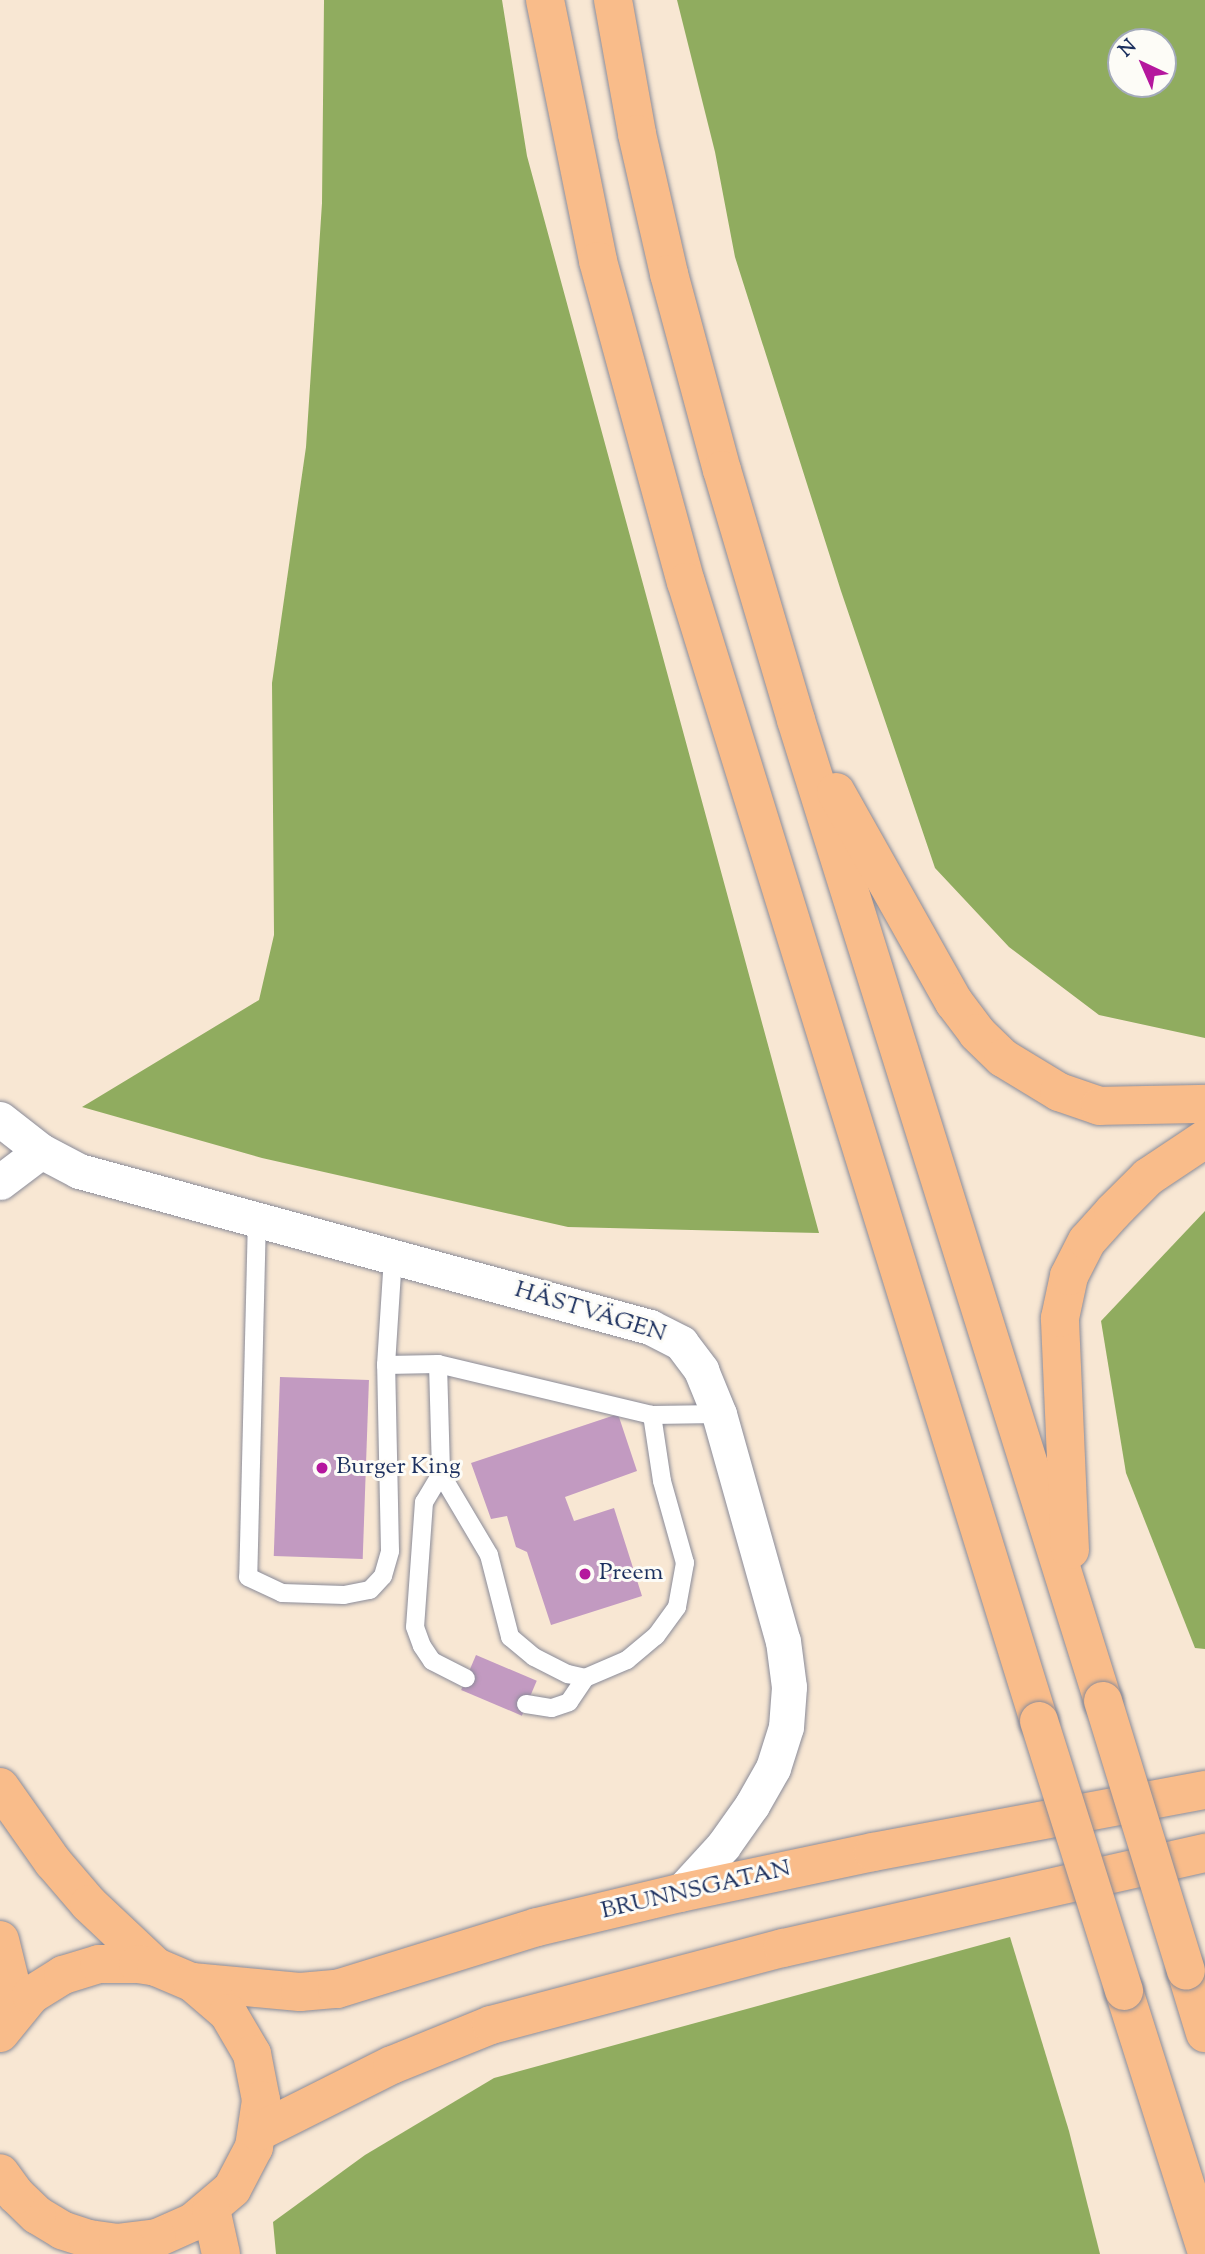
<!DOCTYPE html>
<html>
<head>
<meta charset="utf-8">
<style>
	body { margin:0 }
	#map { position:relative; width:1205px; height:2254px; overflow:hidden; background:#f8e7d3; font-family:"Sorts Mill Goudy",serif }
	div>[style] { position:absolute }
	.forest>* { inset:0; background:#90ac5f }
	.building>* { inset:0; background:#c29ac1; transform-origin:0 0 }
	.roads { filter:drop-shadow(0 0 2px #8a8b98) drop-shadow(0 0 2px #8a8b98) }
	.lane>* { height:18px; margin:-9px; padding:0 9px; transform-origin:9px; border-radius:9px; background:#fff }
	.street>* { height:35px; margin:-17.5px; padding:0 17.5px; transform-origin:17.5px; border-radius:17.5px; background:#fff }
	.primary>* { height:38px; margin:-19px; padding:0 19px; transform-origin:19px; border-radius:19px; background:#f9bc8a }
	.highway>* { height:38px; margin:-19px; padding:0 19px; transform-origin:19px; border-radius:19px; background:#f9bc8a }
	.bridges { filter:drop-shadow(0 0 2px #8a8b98) drop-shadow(0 0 2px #8a8b98) }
	.highway-bridge>* { height:38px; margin:-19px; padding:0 19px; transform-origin:19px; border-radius:19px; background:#f9bc8a }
	.dots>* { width:19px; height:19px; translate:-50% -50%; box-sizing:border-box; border:4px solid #fdfcf7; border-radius:50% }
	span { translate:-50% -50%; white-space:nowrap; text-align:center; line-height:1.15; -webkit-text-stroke:6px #fdfcf7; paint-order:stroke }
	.street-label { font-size:24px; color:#1b2f5e }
	.poi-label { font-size:24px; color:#1b2f5e }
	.left { translate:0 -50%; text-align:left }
	.north { position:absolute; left:1107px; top:28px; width:70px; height:70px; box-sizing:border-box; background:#fdfcf7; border:2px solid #a3aaba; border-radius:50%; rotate:316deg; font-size:19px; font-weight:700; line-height:28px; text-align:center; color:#1b2f5e }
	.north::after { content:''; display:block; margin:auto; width:24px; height:32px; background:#b5179e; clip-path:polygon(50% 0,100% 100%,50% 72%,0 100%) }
</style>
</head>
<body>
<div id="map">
	<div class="forest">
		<i style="clip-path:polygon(324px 0,502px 0,527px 156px,819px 1233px,568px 1227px,262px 1158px,82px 1107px,259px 1000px,274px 935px,272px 683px,306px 447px,322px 203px)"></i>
		<i style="clip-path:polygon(evenodd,677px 0,1205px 0,1205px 1038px,1099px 1015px,1009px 947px,935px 868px,841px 591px,735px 257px,715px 152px,677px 0,1121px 42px,1163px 42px,1163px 84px,1121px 84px,1121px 42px)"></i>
		<i style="clip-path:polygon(1205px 1211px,1205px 1649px,1195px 1648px,1126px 1473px,1101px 1321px)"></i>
		<i style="clip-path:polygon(1010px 1937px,1069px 2131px,1100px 2254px,276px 2254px,273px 2222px,365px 2155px,494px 2078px)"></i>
	</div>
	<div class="building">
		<i style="left:280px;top:1377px;width:89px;height:179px;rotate:2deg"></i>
		<i style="clip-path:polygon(618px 1414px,637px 1471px,565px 1497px,574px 1521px,614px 1508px,642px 1596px,551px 1625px,527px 1552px,516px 1547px,507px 1516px,491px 1519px,471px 1463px)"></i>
		<i style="left:476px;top:1655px;width:66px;height:38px;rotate:23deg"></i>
	</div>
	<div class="roads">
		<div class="lane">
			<i style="left:257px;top:1218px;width:359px;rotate:91.4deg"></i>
			<i style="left:248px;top:1577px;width:38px;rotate:25deg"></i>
			<i style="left:282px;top:1593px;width:62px;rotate:1.8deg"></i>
			<i style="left:344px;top:1595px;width:26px;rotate:-11deg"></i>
			<i style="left:370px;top:1590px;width:19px;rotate:-47deg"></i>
			<i style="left:383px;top:1576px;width:26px;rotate:-74deg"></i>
			<i style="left:390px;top:1551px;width:186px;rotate:-91.2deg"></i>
			<i style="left:386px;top:1365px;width:109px;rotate:-86.3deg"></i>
			<i style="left:438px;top:1364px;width:110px;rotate:88.4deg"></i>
			<i style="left:441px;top:1474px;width:94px;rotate:59.3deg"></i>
			<i style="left:489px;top:1555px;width:85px;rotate:75.6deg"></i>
			<i style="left:510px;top:1637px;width:31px;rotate:40deg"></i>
			<i style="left:534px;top:1657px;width:38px;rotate:27deg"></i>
			<i style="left:568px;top:1674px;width:17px;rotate:13deg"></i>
			<i style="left:585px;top:1678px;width:46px;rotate:-23.2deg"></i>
			<i style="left:627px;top:1660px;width:38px;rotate:-40deg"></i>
			<i style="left:656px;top:1636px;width:36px;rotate:-54deg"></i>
			<i style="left:677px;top:1607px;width:45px;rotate:-79.7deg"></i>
			<i style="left:685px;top:1563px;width:85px;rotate:-105.7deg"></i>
			<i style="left:662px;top:1481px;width:67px;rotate:-98.6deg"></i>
			<i style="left:386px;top:1365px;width:52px;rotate:-1.1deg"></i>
			<i style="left:438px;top:1364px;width:220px;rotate:13.4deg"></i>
			<i style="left:652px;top:1415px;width:67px;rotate:-0.9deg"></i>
			<i style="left:441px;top:1474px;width:33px;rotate:121deg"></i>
			<i style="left:424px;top:1502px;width:125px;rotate:94.1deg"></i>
			<i style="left:415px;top:1627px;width:20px;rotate:70deg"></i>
			<i style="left:422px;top:1646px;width:18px;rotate:56deg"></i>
			<i style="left:432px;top:1661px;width:38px;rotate:27deg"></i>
			<i style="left:526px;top:1704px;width:26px;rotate:9deg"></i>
			<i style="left:552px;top:1708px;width:18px;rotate:-19deg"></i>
			<i style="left:569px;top:1702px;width:29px;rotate:-56deg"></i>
		</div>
		<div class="street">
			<i style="left:0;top:1119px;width:52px;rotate:38deg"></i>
			<i style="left:41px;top:1151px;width:43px;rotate:27.8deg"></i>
			<i style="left:79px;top:1171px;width:592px;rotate:15.28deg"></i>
			<i style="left:650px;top:1327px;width:35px;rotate:27deg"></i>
			<i style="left:681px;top:1343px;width:34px;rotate:53deg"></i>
			<i style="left:701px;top:1370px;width:48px;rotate:67.8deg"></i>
			<i style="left:719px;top:1414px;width:236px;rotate:74.3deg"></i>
			<i style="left:783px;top:1641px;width:46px;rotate:82.6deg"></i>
			<i style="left:789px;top:1687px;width:40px;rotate:94.3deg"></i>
			<i style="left:786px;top:1727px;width:43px;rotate:107.6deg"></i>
			<i style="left:773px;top:1768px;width:43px;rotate:119.6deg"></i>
			<i style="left:752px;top:1805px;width:50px;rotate:125.3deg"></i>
			<i style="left:723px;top:1846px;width:64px;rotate:132.5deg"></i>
			<i style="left:0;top:1182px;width:51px;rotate:-37.1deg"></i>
		</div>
		<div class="primary">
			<i style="left:0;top:1787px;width:92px;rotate:54.8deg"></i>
			<i style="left:53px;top:1862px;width:55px;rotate:49.4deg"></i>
			<i style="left:89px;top:1904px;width:92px;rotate:43.2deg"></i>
			<i style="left:0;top:1940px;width:71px;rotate:76.2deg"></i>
			<i style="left:192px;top:1982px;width:108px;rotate:5.3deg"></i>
			<i style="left:300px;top:1992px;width:37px;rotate:-5deg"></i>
			<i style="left:337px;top:1989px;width:209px;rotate:-17.2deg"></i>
			<i style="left:537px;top:1927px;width:147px;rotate:-13.4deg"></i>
			<i style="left:680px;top:1893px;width:197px;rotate:-12deg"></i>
			<i style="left:873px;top:1852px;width:338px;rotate:-10.6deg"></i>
			<i style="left:0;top:2033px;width:49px;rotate:-50.8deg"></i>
			<i style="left:31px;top:1995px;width:38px;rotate:-32deg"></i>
			<i style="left:63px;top:1975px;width:38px;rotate:-17deg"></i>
			<i style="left:99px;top:1964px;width:39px"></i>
			<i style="left:138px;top:1964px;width:18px;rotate:9deg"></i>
			<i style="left:156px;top:1967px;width:39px;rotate:23deg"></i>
			<i style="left:192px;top:1982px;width:48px;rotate:40.7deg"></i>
			<i style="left:228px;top:2013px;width:48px;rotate:59.7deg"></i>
			<i style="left:252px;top:2054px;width:47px;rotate:78.9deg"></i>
			<i style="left:261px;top:2100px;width:48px;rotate:98.5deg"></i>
			<i style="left:254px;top:2147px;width:47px;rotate:117.6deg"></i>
			<i style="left:232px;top:2189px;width:51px;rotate:139.8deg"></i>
			<i style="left:193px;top:2222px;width:39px;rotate:156deg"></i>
			<i style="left:157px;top:2238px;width:39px;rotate:173deg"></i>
			<i style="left:118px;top:2243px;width:29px;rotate:-172deg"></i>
			<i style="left:89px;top:2239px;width:28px;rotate:-162deg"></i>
			<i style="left:62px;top:2230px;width:29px;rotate:-149deg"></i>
			<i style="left:37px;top:2215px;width:29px;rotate:-136deg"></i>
			<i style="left:16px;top:2195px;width:27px;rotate:-126deg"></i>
			<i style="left:258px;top:2132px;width:150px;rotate:-26.6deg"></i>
			<i style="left:392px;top:2065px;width:107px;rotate:-22deg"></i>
			<i style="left:491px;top:2025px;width:302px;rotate:-14.8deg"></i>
			<i style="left:783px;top:1948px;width:433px;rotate:-12.7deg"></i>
		</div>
		<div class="highway">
			<i style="left:545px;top:0;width:266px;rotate:78.5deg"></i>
			<i style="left:598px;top:261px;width:333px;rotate:74.7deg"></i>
			<i style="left:686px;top:582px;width:1192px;rotate:72.78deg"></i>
			<i style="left:613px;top:0;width:136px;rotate:79.8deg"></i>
			<i style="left:637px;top:134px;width:144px;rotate:77.1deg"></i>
			<i style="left:669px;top:274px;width:203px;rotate:74.9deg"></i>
			<i style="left:722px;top:470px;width:261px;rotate:73.5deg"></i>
			<i style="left:796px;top:720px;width:1028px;rotate:72.62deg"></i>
			<i style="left:836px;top:792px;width:241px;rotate:60.7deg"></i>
			<i style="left:954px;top:1002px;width:39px;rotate:53deg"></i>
			<i style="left:977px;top:1033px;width:36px;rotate:44deg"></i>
			<i style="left:1003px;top:1058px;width:66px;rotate:31.3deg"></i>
			<i style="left:1059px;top:1092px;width:43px;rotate:18.9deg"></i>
			<i style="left:1100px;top:1106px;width:105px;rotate:-1.1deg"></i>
			<i style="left:1070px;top:1550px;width:232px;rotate:-92.5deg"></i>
			<i style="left:1060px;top:1318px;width:43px;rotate:-77.9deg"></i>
			<i style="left:1069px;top:1276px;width:39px;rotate:-63deg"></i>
			<i style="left:1087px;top:1241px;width:39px;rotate:-48deg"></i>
			<i style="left:1113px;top:1212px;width:49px;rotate:-45deg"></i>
			<i style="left:1148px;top:1177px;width:69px;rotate:-33.7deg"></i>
			<i style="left:1186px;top:1971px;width:65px;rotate:73deg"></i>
			<i style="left:1124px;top:1991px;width:269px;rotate:72.4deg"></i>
			<i style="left:211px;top:2209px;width:46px;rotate:77.5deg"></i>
			<i style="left:118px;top:2243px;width:19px;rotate:35deg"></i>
		</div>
	</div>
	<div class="bridges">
		<div class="highway-bridge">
			<i style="left:1103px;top:1701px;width:282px;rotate:72.9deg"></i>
			<i style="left:1039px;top:1721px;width:283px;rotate:72.5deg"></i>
		</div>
	</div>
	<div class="dots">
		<i style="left:322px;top:1468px;background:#b5179e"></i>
		<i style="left:585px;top:1574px;background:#b5179e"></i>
	</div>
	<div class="street-label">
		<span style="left:590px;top:1313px;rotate:17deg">HÄSTVÄGEN</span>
		<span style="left:696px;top:1891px;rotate:-13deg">BRUNNSGATAN</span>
	</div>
	<div class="poi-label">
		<span class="left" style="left:336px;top:1468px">Burger King</span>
		<span class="left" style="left:599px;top:1574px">Preem</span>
	</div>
	<div class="north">N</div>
</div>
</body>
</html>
